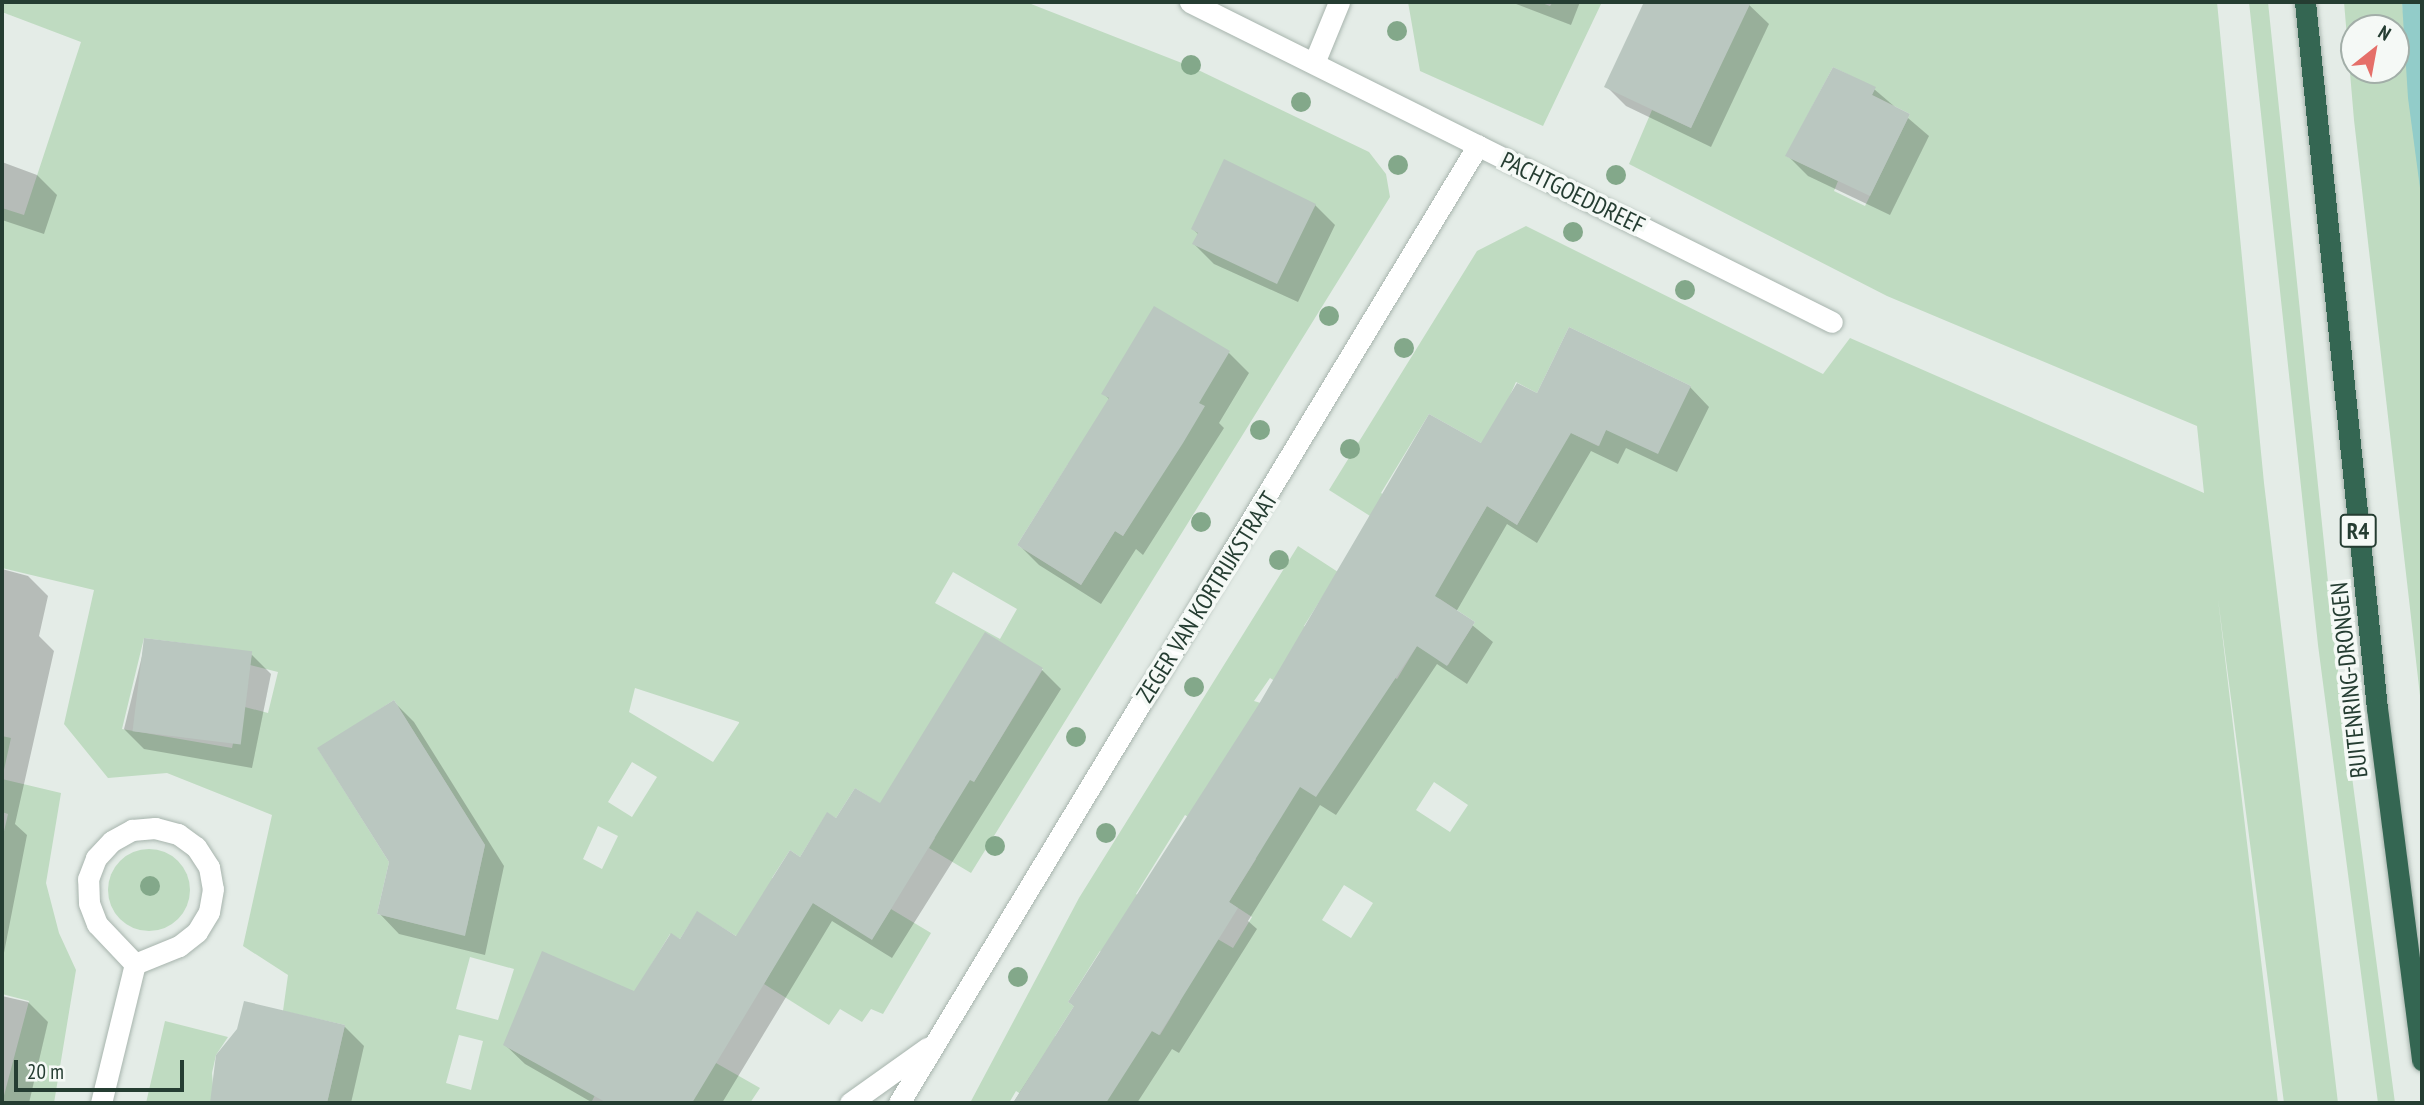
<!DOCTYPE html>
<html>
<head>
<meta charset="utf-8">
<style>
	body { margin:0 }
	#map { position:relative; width:2424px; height:1105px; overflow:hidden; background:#e4ece7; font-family:"PT Sans Narrow",sans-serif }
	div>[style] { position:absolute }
	.green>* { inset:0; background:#bfdbc1 }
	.round { border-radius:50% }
	.water>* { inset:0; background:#92ccc9 }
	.shadow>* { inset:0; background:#0003 }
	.building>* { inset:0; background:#bac7c0; transform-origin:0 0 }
	.roads { filter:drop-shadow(0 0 2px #a7b4ad) drop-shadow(0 0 2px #a7b4ad) }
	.street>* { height:21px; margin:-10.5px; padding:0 10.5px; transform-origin:10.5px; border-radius:10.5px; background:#fff }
	.highway>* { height:21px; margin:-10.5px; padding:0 10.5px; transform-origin:10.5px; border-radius:10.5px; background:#346652 }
	.trees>* { width:20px; height:20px; margin:-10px; border-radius:50%; background:#83a88a }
	span { translate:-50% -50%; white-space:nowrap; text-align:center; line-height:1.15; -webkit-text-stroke:7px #f5f9f6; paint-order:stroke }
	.shield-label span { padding:2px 5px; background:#f5f9f6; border:2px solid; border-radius:5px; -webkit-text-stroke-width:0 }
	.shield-label { font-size:23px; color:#253d32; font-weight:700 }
	.street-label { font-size:24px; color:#253d32 }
	.frame { position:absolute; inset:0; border:4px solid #253d32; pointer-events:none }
	.north { position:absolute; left:2340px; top:14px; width:70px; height:70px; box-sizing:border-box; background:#f5f9f6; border:2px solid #a2aea8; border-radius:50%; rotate:31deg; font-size:19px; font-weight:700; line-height:28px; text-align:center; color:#253d32 }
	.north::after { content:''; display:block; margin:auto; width:24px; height:32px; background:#e56f69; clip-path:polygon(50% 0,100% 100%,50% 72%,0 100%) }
	.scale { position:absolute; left:14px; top:1060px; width:170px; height:32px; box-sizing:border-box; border:4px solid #253d32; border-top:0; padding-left:9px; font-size:21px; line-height:24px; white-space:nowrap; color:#253d32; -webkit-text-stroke:5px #f5f9f6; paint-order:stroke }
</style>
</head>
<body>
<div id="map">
	<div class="green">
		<i style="clip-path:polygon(evenodd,2px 2px,1026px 2px,1192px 67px,1369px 152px,1386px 174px,1390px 197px,971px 873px,929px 848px,935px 838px,855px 788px,836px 818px,827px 813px,800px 857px,790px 850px,772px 878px,872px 939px,891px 909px,931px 933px,883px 1014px,871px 1009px,862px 1022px,840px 1009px,829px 1025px,764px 984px,777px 961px,697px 912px,680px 939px,670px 934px,645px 975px,716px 1063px,760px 1088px,750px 1103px,632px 1103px,640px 1086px,598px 1089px,591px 1103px,327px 1103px,345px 1025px,283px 1011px,288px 975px,243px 946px,272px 815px,167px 773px,108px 778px,64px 724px,94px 590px,2px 568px,2px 208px,24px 215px,81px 42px,2px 12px,2px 2px,1068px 464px,1139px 509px,1123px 536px,1115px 531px,1081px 585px,1017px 545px,1068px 464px,2px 2px,953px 572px,1017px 609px,1000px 639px,935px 603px,953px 572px,2px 2px,986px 633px,1043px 669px,974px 782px,986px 633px,2px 2px,144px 638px,252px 652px,250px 665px,278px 672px,268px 713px,241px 706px,232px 748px,122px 729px,144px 638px,2px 2px,635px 688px,739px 722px,739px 723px,713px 762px,629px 712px,635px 688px,2px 2px,394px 700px,485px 845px,467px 926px,441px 930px,377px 914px,389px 862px,318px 749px,394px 700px,2px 2px,632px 762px,657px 777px,632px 817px,608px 802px,632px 762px,2px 2px,598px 826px,618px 836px,602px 869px,583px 859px,598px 826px,2px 2px,470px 957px,514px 969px,498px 1020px,456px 1009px,470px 957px,2px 2px,560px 1019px,534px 1062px,509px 1048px,516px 1034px,560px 1019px,2px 2px,459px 1035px,483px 1041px,471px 1090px,446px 1083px,459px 1035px)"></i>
		<i style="clip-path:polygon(1408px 2px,1539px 2px,1550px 6px,1553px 2px,1602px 2px,1543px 126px,1420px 71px)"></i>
		<i style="clip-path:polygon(evenodd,1750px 2px,2217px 2px,2264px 483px,2338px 1103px,2284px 1103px,2218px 599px,2278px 1103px,1065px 1103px,1052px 1095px,1046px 1103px,1035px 1103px,1016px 1091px,1009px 1103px,970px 1103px,1079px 898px,1298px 546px,1338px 572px,1304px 626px,1397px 679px,1417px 646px,1448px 665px,1475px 622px,1440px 599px,1418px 592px,1438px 559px,1329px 490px,1477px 251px,1526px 226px,1823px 374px,1850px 338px,2204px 493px,2197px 426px,1887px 296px,1629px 164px,1652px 110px,1691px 128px,1750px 2px,1833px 67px,1875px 88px,1872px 95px,1910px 114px,1865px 206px,1834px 191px,1838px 181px,1786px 156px,1833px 67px,1750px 2px,1569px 327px,1691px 386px,1606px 430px,1598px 446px,1507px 402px,1516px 382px,1537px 393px,1569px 327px,1750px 2px,1429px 414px,1481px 443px,1539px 487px,1517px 525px,1487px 506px,1464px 545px,1381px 493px,1429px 414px,1750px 2px,1270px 678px,1357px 733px,1254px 701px,1270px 678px,1750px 2px,1434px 782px,1468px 805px,1450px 832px,1416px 810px,1434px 782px,1750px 2px,1185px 815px,1256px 859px,1229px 902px,1252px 917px,1233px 948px,1209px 934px,1206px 938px,1136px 894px,1185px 815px,1750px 2px,1344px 885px,1373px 903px,1351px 938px,1322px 920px,1344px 885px,1750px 2px,1100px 951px,1180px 1002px,1160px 1035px,1152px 1031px,1055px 1036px,1074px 1006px,1068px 1002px,1100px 951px)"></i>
		<i style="clip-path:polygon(2249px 2px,2268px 2px,2334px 640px,2395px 1103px,2378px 1103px,2318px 645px)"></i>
		<i style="clip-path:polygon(evenodd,2344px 2px,2402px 2px,2422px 203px,2422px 713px,2354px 120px,2344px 2px,2354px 28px,2396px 28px,2396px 70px,2354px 70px,2354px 28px)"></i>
		<i style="clip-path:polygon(2px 736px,11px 738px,2px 779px,61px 793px,46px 883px,59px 933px,76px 970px,54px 1103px,2px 1103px,29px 1001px,2px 994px,2px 840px,8px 814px,2px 812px)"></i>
		<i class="round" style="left:108px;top:849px;width:82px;height:82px"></i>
		<i style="clip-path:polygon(165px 1021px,228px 1037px,216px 1055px,212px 1073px,214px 1101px,223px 1103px,146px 1103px)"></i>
	</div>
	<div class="water">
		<i style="clip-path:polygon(2402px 2px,2422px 2px,2422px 203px,2408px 98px)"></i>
	</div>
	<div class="shadow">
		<i style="clip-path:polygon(1511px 2px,1580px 2px,1571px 25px)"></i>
		<i style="clip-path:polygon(1646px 2px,1746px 2px,1769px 24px,1711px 147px,1626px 106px,1606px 86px)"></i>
		<i style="clip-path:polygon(1874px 89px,1929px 136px,1890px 215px,1808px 176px,1788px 156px)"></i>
		<i style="clip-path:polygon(2px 162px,37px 175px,57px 195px,44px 234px,2px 220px)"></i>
		<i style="clip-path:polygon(1315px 205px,1335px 225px,1298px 302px,1214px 264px,1194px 244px,1199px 235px,1193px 229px)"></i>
		<i style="clip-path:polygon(1155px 308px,1229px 353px,1249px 373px,1219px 423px,1224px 428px,1143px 555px,1136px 549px,1101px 604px,1039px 565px,1019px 545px,1110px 400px,1103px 393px)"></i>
		<i style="clip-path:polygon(1690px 387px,1709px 407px,1677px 472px,1626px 448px,1618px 464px,1591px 451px,1537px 543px,1507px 524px,1456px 612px,1493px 642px,1467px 684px,1437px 664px,1336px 815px,1320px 805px,1248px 921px,1257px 929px,1179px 1053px,1172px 1049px,1137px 1103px,1013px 1103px,1075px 1007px,1070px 1002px,1261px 705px,1482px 446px,1538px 395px)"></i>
		<i style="clip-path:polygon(2px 569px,28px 576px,48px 596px,39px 636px,54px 651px,15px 824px,27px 835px,2px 963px)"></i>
		<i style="clip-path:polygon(986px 635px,1042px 670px,1061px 689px,892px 958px,832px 921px,722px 1103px,593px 1103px,525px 1064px,505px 1045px,635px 993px,681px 941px,737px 938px,836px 820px,881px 806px)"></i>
		<i style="clip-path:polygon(146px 640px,251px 654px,271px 674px,252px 768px,144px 749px,124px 729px)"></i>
		<i style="clip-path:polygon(394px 702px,414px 722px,504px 866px,485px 955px,399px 934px,379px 913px,391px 861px)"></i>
		<i style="clip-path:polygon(2px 996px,28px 1002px,48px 1022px,29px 1103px,2px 1103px)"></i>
		<i style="clip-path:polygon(344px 1026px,364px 1046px,351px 1103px,216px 1103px,213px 1088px)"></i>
	</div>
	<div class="building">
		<i style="clip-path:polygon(1644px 2px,1751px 2px,1691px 128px,1604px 87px)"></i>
		<i style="clip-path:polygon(1833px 67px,1876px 87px,1872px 95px,1910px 114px,1870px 196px,1785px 156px)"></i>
		<i style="clip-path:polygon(1224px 159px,1316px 204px,1277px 284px,1192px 244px,1198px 233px,1191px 229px)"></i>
		<i style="clip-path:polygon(1154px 306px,1230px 351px,1199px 403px,1205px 406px,1183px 443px,1123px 536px,1115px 531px,1081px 585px,1017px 545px,1109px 398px,1101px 394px)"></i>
		<i style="clip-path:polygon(1569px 327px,1691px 386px,1658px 454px,1606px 430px,1599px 446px,1571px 433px,1517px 525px,1487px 506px,1435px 596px,1475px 622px,1447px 666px,1417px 646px,1316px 797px,1300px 787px,1229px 902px,1238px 908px,1159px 1035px,1152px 1031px,1106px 1103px,1013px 1103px,1074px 1006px,1068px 1002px,1259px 704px,1429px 414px,1481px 443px,1517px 383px,1537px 393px)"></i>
		<i style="clip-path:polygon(985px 632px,1043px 668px,974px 782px,970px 780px,872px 940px,813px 903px,692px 1103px,607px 1103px,503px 1045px,542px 951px,634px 991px,671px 933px,680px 939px,697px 911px,736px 936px,790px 850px,800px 857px,827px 812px,836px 818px,855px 788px,880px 803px)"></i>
		<i style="left:144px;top:638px;width:109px;height:94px;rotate:7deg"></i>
		<i style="clip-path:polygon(394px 700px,485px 845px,465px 936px,377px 914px,389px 862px,317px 748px)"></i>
		<i style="clip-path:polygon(244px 1001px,345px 1025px,327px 1103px,210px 1103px,216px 1055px,237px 1029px)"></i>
	</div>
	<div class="roads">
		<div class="street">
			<i style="left:1190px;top:2px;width:717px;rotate:26.49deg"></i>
			<i style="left:1314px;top:63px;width:66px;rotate:-67.7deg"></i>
			<i style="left:155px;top:828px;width:24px;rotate:15deg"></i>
			<i style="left:178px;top:834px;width:22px;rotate:36deg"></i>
			<i style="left:196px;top:847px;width:24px;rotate:57deg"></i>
			<i style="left:209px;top:867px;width:22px;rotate:80deg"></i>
			<i style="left:213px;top:889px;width:23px;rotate:100deg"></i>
			<i style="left:209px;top:912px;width:23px;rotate:121deg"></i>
			<i style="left:197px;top:932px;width:23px;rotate:142deg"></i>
			<i style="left:179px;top:946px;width:48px;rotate:157.8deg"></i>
			<i style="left:135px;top:964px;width:55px;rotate:-133.5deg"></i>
			<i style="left:97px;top:924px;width:22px;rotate:-111deg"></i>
			<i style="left:89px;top:903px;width:24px;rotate:-92deg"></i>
			<i style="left:88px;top:879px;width:22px;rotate:-69deg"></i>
			<i style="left:96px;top:858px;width:23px;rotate:-47deg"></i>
			<i style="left:112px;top:841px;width:23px;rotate:-29deg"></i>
			<i style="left:132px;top:830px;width:23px;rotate:-5deg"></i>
			<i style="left:101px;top:1103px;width:143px;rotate:-76.3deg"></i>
			<i style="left:850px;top:1103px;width:95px;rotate:-35.5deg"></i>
			<i style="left:899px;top:1103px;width:1119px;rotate:-58.85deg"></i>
		</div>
		<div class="highway">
			<i style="left:2305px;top:2px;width:710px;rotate:84.18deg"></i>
			<i style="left:2377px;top:708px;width:355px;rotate:82.7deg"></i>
		</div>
	</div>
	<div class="trees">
		<i style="left:1397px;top:31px"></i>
		<i style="left:1191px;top:65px"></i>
		<i style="left:1301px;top:102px"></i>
		<i style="left:1398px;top:165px"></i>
		<i style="left:1616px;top:175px"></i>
		<i style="left:1573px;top:232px"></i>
		<i style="left:1685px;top:290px"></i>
		<i style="left:1329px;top:316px"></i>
		<i style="left:1404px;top:348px"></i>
		<i style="left:1260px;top:430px"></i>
		<i style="left:1350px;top:449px"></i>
		<i style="left:1201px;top:522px"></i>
		<i style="left:1279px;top:560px"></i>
		<i style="left:1194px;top:687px"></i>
		<i style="left:1076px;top:737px"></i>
		<i style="left:1106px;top:833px"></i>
		<i style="left:995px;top:846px"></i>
		<i style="left:150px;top:886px"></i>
		<i style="left:1018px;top:977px"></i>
	</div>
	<div class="shield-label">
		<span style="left:2358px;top:531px">R4</span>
	</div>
	<div class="street-label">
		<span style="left:1573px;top:193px;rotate:26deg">PACHTGOEDDREEF</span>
		<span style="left:1207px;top:597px;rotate:-58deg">ZEGER VAN KORTRIJKSTRAAT</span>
		<span style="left:2349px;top:680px;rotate:-96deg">BUITENRING-DRONGEN</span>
	</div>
	<div class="frame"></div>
	<div class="north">N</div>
	<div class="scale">20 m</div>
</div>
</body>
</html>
